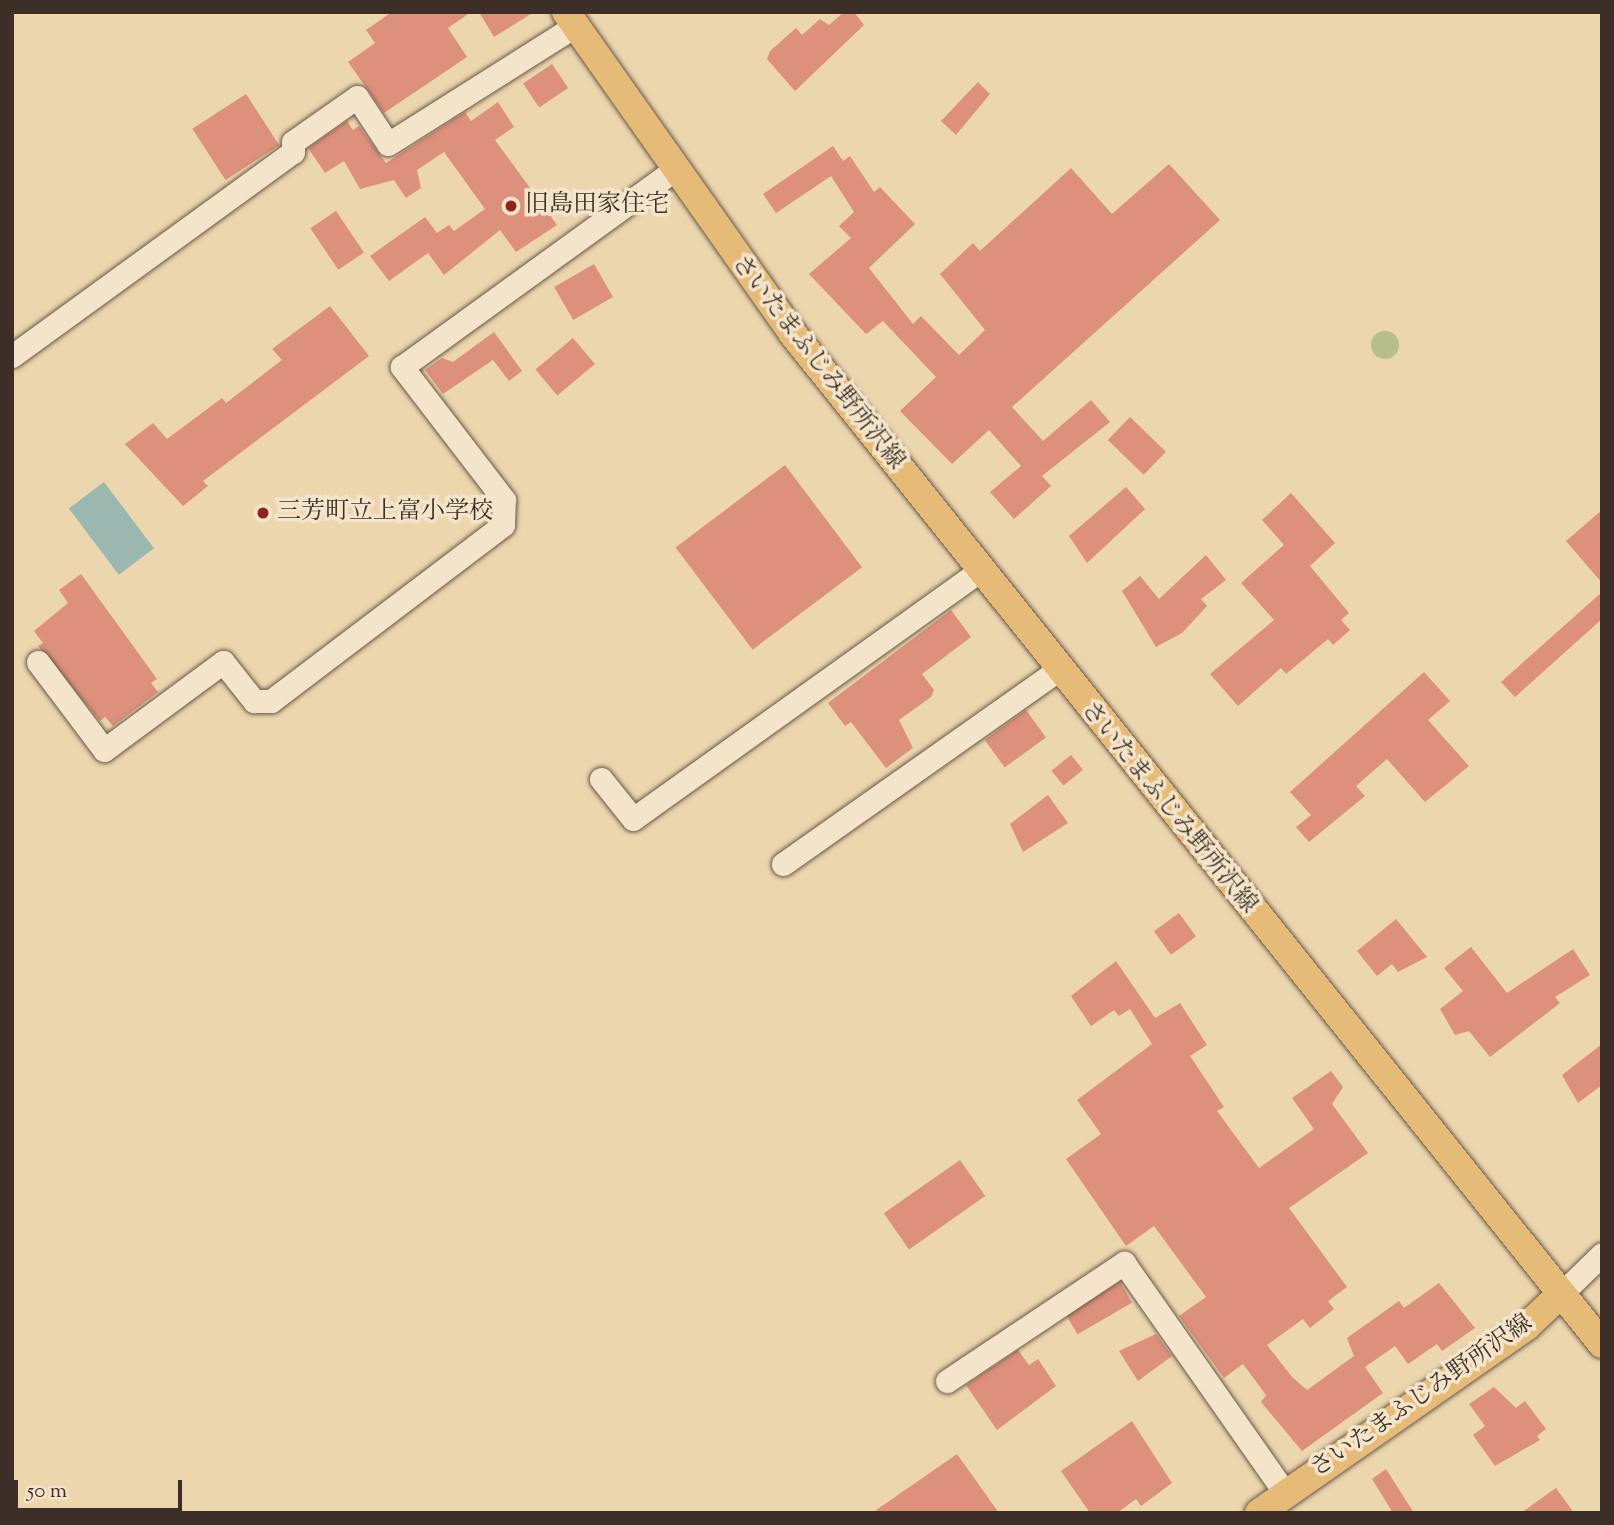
<!DOCTYPE html>
<html>
<head>
<meta charset="utf-8">
<style>
	body { margin:0 }
	#map { position:relative; width:1614px; height:1525px; overflow:hidden; background:#ecd6ae; font-family:"Sorts Mill Goudy","Noto Serif JP",serif }
	div>[style] { position:absolute }
	.green>* { inset:0; background:#b6be8b }
	.round { border-radius:50% }
	.water>* { inset:0; background:#9ab8b0; transform-origin:0 0 }
	.building>* { inset:0; background:#dd907c; transform-origin:0 0 }
	.roads { filter:drop-shadow(0 0 2px #695849) drop-shadow(0 0 2px #695849) }
	.minor>* { height:23px; margin:-11.5px; padding:0 11.5px; transform-origin:11.5px; border-radius:11.5px; background:#f3e4ca }
	.major>* { height:28px; margin:-14px; padding:0 14px; transform-origin:14px; border-radius:14px; background:#e6bb77 }
	.dots>* { width:19px; height:19px; translate:-50% -50%; box-sizing:border-box; border:4px solid #f3e4ca; border-radius:50% }
	span { translate:-50% -50%; white-space:nowrap; text-align:center; line-height:1.15; -webkit-text-stroke:7px #f3e4ca; paint-order:stroke }
	.poi-label { font-size:24px; color:#3d2e27 }
	.left { translate:0 -50%; text-align:left }
	.street-label { font-size:24px; color:#3d2e27 }
	.frame { position:absolute; inset:0; border:14px solid #3d2e27; pointer-events:none }
	.scale { position:absolute; left:14px; top:1480px; width:168px; height:32px; box-sizing:border-box; border:4px solid #3d2e27; border-top:0; padding-left:9px; font-size:21px; line-height:24px; white-space:nowrap; color:#3d2e27; -webkit-text-stroke:5px #f3e4ca; paint-order:stroke }
</style>
</head>
<body>
<div id="map">
	<div class="green">
		<i class="round" style="left:1371px;top:331px;width:28px;height:28px"></i>
	</div>
	<div class="water">
		<i style="left:104px;top:482px;width:83px;height:44px;rotate:53deg"></i>
	</div>
	<div class="building">
		<i style="clip-path:polygon(392px 12px,471px 12px,448px 28px,467px 57px,384px 113px,348px 62px,375px 43px,366px 30px)"></i>
		<i style="clip-path:polygon(479px 12px,534px 12px,494px 37px)"></i>
		<i style="clip-path:polygon(844px 12px,854px 12px,864px 25px,795px 91px,767px 59px,770px 51px,796px 28px,802px 35px,820px 19px,829px 25px)"></i>
		<i style="left:552px;top:64px;width:29px;height:35px;rotate:56deg"></i>
		<i style="clip-path:polygon(978px 82px,990px 94px,956px 135px,941px 121px)"></i>
		<i style="left:246px;top:94px;width:61px;height:64px;rotate:57deg"></i>
		<i style="clip-path:polygon(498px 102px,514px 127px,495px 140px,557px 225px,516px 252px,500px 230px,444px 275px,428px 253px,389px 281px,370px 256px,425px 217px,437px 233px,449px 225px,454px 231px,485px 209px,444px 152px,417px 170px,421px 188px,406px 198px,394px 180px,360px 189px,344px 161px,325px 173px,308px 148px,347px 121px,353px 130px,359px 126px,386px 163px,465px 112px,471px 121px)"></i>
		<i style="clip-path:polygon(833px 146px,843px 161px,850px 156px,874px 192px,880px 187px,915px 224px,869px 268px,913px 324px,921px 316px,959px 355px,985px 330px,940px 274px,973px 243px,980px 251px,1071px 168px,1112px 214px,1169px 164px,1220px 220px,1012px 407px,1043px 441px,1091px 400px,1110px 422px,1042px 476px,1051px 486px,1014px 519px,990px 492px,1021px 466px,989px 430px,952px 464px,900px 411px,936px 377px,883px 321px,866px 334px,809px 274px,851px 238px,839px 226px,854px 212px,831px 176px,776px 213px,763px 194px)"></i>
		<i style="left:336px;top:211px;width:50px;height:31px;rotate:56deg"></i>
		<i style="left:594px;top:264px;width:38px;height:46px;rotate:60deg"></i>
		<i style="clip-path:polygon(330px 306px,369px 356px,203px 481px,208px 486px,183px 506px,125px 444px,153px 423px,167px 439px,222px 398px,226px 403px,282px 360px,272px 349px)"></i>
		<i style="clip-path:polygon(494px 332px,522px 371px,509px 381px,493px 360px,443px 394px,425px 370px,442px 358px,453px 362px)"></i>
		<i style="left:573px;top:338px;width:34px;height:49px;rotate:50deg"></i>
		<i style="left:1130px;top:417px;width:50px;height:32px;rotate:44deg"></i>
		<i style="left:785px;top:465px;width:128px;height:137px;rotate:53deg"></i>
		<i style="clip-path:polygon(1126px 487px,1145px 509px,1087px 563px,1069px 536px)"></i>
		<i style="clip-path:polygon(1291px 493px,1335px 543px,1310px 566px,1349px 613px,1341px 620px,1350px 630px,1333px 645px,1328px 639px,1286px 674px,1281px 668px,1238px 706px,1210px 674px,1274px 620px,1241px 583px,1284px 545px,1262px 520px)"></i>
		<i style="clip-path:polygon(1602px 510px,1602px 583px,1566px 541px)"></i>
		<i style="clip-path:polygon(1206px 555px,1226px 580px,1201px 599px,1207px 606px,1182px 633px,1156px 647px,1122px 591px,1140px 576px,1159px 599px)"></i>
		<i style="clip-path:polygon(81px 574px,157px 679px,151px 683px,158px 692px,113px 726px,105px 717px,100px 721px,38px 646px,43px 643px,34px 631px,68px 603px,59px 590px)"></i>
		<i style="clip-path:polygon(1602px 592px,1602px 619px,1515px 697px,1501px 682px)"></i>
		<i style="clip-path:polygon(951px 610px,971px 637px,922px 674px,934px 690px,931px 697px,899px 720px,913px 748px,886px 768px,851px 722px,845px 726px,828px 703px)"></i>
		<i style="clip-path:polygon(1424px 672px,1450px 701px,1428px 720px,1469px 766px,1425px 802px,1387px 759px,1356px 786px,1365px 796px,1309px 842px,1296px 827px,1311px 815px,1290px 792px)"></i>
		<i style="left:1026px;top:710px;width:34px;height:51px;rotate:54deg"></i>
		<i style="left:1071px;top:755px;width:19px;height:25px;rotate:51deg"></i>
		<i style="clip-path:polygon(1048px 795px,1068px 823px,1023px 852px,1010px 824px)"></i>
		<i style="left:1179px;top:913px;width:29px;height:31px;rotate:54deg"></i>
		<i style="clip-path:polygon(1396px 919px,1427px 957px,1398px 972px,1392px 964px,1377px 976px,1357px 951px)"></i>
		<i style="clip-path:polygon(1471px 947px,1507px 993px,1573px 949px,1590px 975px,1555px 997px,1560px 1003px,1490px 1057px,1469px 1031px,1455px 1035px,1440px 1009px,1463px 991px,1444px 968px)"></i>
		<i style="clip-path:polygon(1116px 961px,1155px 1018px,1180px 1003px,1207px 1045px,1190px 1056px,1224px 1107px,1217px 1111px,1259px 1168px,1314px 1129px,1292px 1098px,1331px 1071px,1343px 1087px,1332px 1104px,1368px 1153px,1289px 1208px,1347px 1287px,1328px 1301px,1334px 1309px,1310px 1328px,1303px 1319px,1267px 1345px,1292px 1377px,1307px 1390px,1354px 1356px,1347px 1338px,1399px 1301px,1404px 1308px,1439px 1283px,1475px 1328px,1442px 1351px,1437px 1344px,1408px 1364px,1395px 1346px,1365px 1367px,1383px 1393px,1302px 1451px,1261px 1402px,1266px 1395px,1243px 1364px,1224px 1378px,1179px 1316px,1206px 1297px,1154px 1226px,1126px 1246px,1066px 1159px,1101px 1134px,1077px 1100px,1152px 1044px,1130px 1009px,1119px 1016px,1114px 1010px,1091px 1026px,1071px 996px)"></i>
		<i style="clip-path:polygon(1602px 1044px,1602px 1085px,1578px 1103px,1562px 1075px)"></i>
		<i style="left:960px;top:1160px;width:44px;height:93px;rotate:55deg"></i>
		<i style="left:1120px;top:1282px;width:24px;height:63px;rotate:60deg"></i>
		<i style="clip-path:polygon(1156px 1334px,1172px 1356px,1138px 1381px,1119px 1351px)"></i>
		<i style="clip-path:polygon(1018px 1350px,1029px 1365px,1038px 1359px,1056px 1386px,997px 1430px,966px 1385px)"></i>
		<i style="clip-path:polygon(1494px 1387px,1516px 1408px,1525px 1401px,1546px 1429px,1537px 1436px,1540px 1440px,1495px 1466px,1473px 1435px,1485px 1426px,1469px 1404px)"></i>
		<i style="clip-path:polygon(1132px 1421px,1172px 1483px,1141px 1506px,1136px 1499px,1117px 1513px,1090px 1513px,1061px 1471px)"></i>
		<i style="clip-path:polygon(957px 1454px,999px 1513px,872px 1513px)"></i>
		<i style="clip-path:polygon(1386px 1469px,1414px 1513px,1393px 1513px,1372px 1479px)"></i>
		<i style="clip-path:polygon(1556px 1488px,1574px 1513px,1521px 1513px)"></i>
	</div>
	<div class="roads">
		<div class="minor">
			<i style="left:12px;top:356px;width:347px;rotate:-36deg"></i>
			<i style="left:293px;top:152px;width:10px;rotate:-90deg"></i>
			<i style="left:293px;top:142px;width:78px;rotate:-35.1deg"></i>
			<i style="left:357px;top:97px;width:56px;rotate:56.6deg"></i>
			<i style="left:388px;top:144px;width:221px;rotate:-32.3deg"></i>
			<i style="left:38px;top:662px;width:110px;rotate:53.1deg"></i>
			<i style="left:104px;top:750px;width:148px;rotate:-36.5deg"></i>
			<i style="left:223px;top:662px;width:50px;rotate:51.5deg"></i>
			<i style="left:254px;top:701px;width:17px"></i>
			<i style="left:271px;top:701px;width:291px;rotate:-37.2deg"></i>
			<i style="left:503px;top:525px;width:25px;rotate:-88deg"></i>
			<i style="left:504px;top:500px;width:168px;rotate:-127.5deg"></i>
			<i style="left:402px;top:367px;width:334px;rotate:-35.9deg"></i>
			<i style="left:601px;top:779px;width:51px;rotate:51.3deg"></i>
			<i style="left:633px;top:819px;width:426px;rotate:-35.6deg"></i>
			<i style="left:783px;top:864px;width:335px;rotate:-35.2deg"></i>
			<i style="left:1561px;top:1294px;width:57px;rotate:-44.3deg"></i>
			<i style="left:947px;top:1381px;width:213px;rotate:-33.7deg"></i>
			<i style="left:1124px;top:1263px;width:282px;rotate:55deg"></i>
		</div>
		<div class="major">
			<i style="left:566px;top:12px;width:394px;rotate:54.8deg"></i>
			<i style="left:793px;top:334px;width:1294px;rotate:51.31deg"></i>
			<i style="left:1259px;top:1513px;width:327px;rotate:-34.9deg"></i>
			<i style="left:1527px;top:1326px;width:47px;rotate:-43.3deg"></i>
		</div>
	</div>
	<div class="dots">
		<i style="left:511px;top:206px;background:#8f2418"></i>
		<i style="left:263px;top:513px;background:#8f2418"></i>
	</div>
	<div class="poi-label">
		<span class="left" style="left:525px;top:206px">旧島田家住宅</span>
		<span class="left" style="left:277px;top:513px">三芳町立上富小学校</span>
	</div>
	<div class="street-label">
		<span style="left:817px;top:363px;rotate:52deg">さいたまふじみ野所沢線</span>
		<span style="left:1168px;top:808px;rotate:51deg">さいたまふじみ野所沢線</span>
		<span style="left:1422px;top:1397px;rotate:-35deg">さいたまふじみ野所沢線</span>
	</div>
	<div class="frame"></div>
	<div class="scale">50 m</div>
</div>
</body>
</html>
